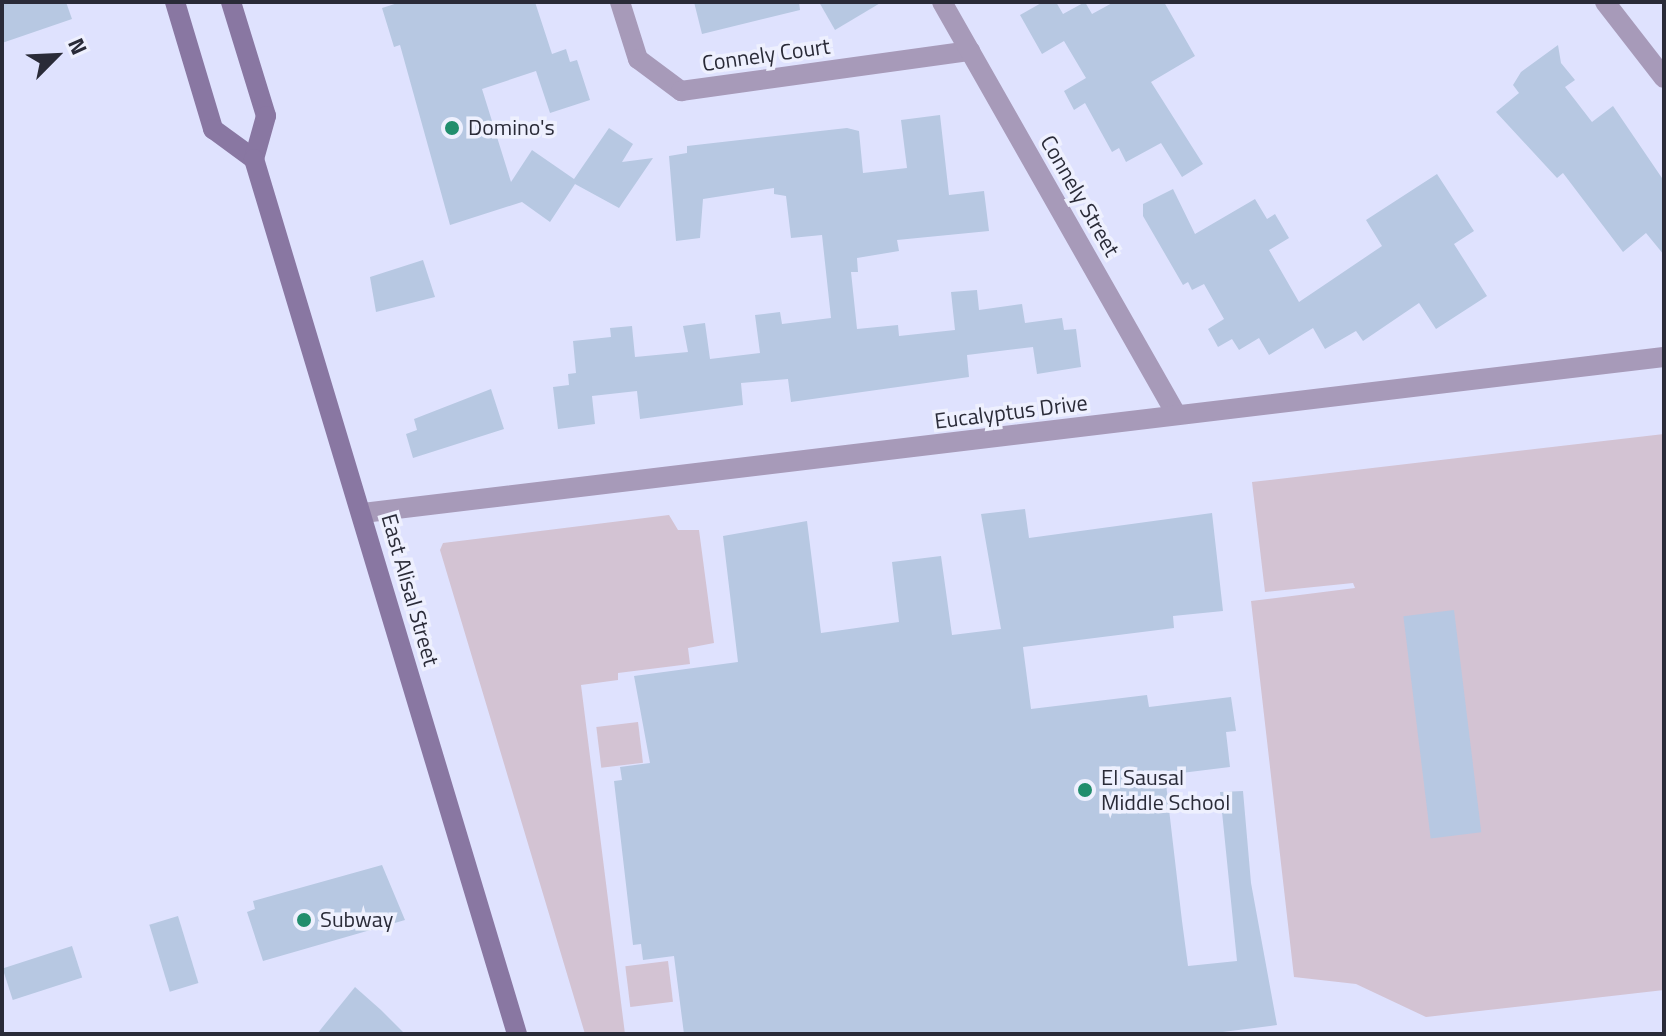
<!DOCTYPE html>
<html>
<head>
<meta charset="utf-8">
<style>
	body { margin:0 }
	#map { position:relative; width:1666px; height:1036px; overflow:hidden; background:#dfe2fe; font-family:"Titillium Web",sans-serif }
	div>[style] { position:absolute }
	.green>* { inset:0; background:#d3c3d3; transform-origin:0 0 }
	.building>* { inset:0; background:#b7c8e2; transform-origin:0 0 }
	.minor>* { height:20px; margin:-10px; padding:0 10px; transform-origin:10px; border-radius:10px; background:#a79ab9 }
	.secondary>* { height:20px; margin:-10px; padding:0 10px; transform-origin:10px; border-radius:10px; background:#8977a2 }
	.dots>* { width:22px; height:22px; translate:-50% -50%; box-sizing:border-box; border:4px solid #eef0fe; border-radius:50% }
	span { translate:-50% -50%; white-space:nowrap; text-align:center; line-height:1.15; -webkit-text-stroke:7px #eef0fe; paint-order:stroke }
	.street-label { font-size:22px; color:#2a2b38 }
	.poi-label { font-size:22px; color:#2a2b38 }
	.left { translate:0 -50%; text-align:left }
	.frame { position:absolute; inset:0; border:4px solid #2a2b38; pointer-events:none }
	.north { position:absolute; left:16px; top:16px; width:80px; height:80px; -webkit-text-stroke:6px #eef0fe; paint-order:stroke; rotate:66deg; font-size:22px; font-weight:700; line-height:32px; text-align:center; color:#2a2b38 }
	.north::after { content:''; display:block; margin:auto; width:28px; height:36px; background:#2a2b38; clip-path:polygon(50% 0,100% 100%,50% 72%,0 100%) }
</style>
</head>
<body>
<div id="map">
	<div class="green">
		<i style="clip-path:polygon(1664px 434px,1664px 990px,1426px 1017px,1356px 984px,1294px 977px,1251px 601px,1355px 588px,1353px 583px,1265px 592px,1252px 482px)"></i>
		<i style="clip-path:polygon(669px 515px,678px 530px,699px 530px,714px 643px,688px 648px,690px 664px,618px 673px,618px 680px,581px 685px,625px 1034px,585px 1034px,440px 550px,443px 543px)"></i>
		<i style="left:638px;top:722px;width:41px;height:42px;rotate:83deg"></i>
		<i style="left:668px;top:961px;width:41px;height:43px;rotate:83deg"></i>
	</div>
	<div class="building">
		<i style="clip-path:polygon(2px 2px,66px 2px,72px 19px,2px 43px)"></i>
		<i style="clip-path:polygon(401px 2px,535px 2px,552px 54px,566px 49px,570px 62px,577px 60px,590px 100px,550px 113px,536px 71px,482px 89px,511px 182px,532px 150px,574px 179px,609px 128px,633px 144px,622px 162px,653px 158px,619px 208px,575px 184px,550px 222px,522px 202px,450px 225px,400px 45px,394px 47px,382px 8px)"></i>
		<i style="clip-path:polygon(694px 2px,799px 2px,800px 10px,702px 34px)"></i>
		<i style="clip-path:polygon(819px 2px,882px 2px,835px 30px)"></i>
		<i style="clip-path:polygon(1043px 2px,1056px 2px,1063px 14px,1085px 2px,1092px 14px,1114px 2px,1164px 2px,1195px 56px,1151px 82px,1203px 164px,1182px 177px,1161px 143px,1126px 162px,1119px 148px,1112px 152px,1085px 103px,1074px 110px,1064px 91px,1086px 78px,1064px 41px,1042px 54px,1020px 15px)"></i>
		<i style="clip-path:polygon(1558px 45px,1561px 63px,1575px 80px,1565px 87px,1592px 122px,1613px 106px,1664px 181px,1664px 255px,1646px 233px,1623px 252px,1563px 173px,1557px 178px,1496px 112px,1519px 93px,1513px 85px,1521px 72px)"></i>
		<i style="clip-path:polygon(940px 115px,949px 195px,984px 191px,989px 231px,897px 240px,899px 251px,857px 258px,858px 272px,851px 272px,857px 329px,898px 325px,899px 336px,955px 330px,951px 292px,977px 290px,979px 310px,1022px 304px,1025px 323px,1062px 318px,1064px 330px,1076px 329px,1081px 367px,1037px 374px,1033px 347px,967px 355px,969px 377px,791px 402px,788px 379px,741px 383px,743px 405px,640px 419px,637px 391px,592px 396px,595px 424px,558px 429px,553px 387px,569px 385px,568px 374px,576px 373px,573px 341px,611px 337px,610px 328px,632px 326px,635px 357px,688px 352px,683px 326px,705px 323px,710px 359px,760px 353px,755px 315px,780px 312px,782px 324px,831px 318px,822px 235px,791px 238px,786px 196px,774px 194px,774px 188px,703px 199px,700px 238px,676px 241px,669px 156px,687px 153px,687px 146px,847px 128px,859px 131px,863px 173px,907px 168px,901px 120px)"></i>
		<i style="clip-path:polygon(1437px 174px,1474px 231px,1454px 244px,1487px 296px,1436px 329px,1419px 303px,1363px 341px,1356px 331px,1325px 349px,1313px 328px,1269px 355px,1259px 338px,1239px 350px,1232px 339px,1218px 347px,1208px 329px,1224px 319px,1204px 284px,1192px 290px,1188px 282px,1183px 285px,1143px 216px,1143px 204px,1173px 189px,1195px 234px,1255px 199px,1267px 219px,1275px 214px,1289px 238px,1269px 250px,1299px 302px,1382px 246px,1366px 220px)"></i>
		<i style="clip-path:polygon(423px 260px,435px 297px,376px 312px,370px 277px)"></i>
		<i style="clip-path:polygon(491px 389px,504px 429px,413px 458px,406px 434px,417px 430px,414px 419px)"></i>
		<i style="clip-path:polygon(1025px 509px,1029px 538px,1212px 513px,1223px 611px,1173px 616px,1174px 628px,1023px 647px,1031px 709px,1147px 695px,1149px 707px,1231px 697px,1236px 731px,1226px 732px,1230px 767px,1165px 775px,1182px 921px,1188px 966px,1237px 961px,1220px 792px,1243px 791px,1251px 883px,1277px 1025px,1207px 1034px,684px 1034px,674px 956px,643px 960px,641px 944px,633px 945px,614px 781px,622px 780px,620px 767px,650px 763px,634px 676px,738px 662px,723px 536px,807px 521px,821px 633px,899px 622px,892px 562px,941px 556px,952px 635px,1001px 629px,981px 514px)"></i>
		<i style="left:1454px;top:610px;width:224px;height:51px;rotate:83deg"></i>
		<i style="clip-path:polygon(382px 865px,405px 920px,263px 961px,247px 912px,255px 909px,253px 901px)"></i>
		<i style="left:178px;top:916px;width:70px;height:30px;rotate:73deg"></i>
		<i style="left:72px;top:946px;width:33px;height:73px;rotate:72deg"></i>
		<i style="clip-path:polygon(355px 987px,381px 1010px,405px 1034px,317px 1034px)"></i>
	</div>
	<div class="minor">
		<i style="left:620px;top:2px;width:60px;rotate:72.5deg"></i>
		<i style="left:638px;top:59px;width:54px;rotate:36.7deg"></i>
		<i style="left:681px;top:91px;width:292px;rotate:-7.9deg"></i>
		<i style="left:942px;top:2px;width:475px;rotate:60.4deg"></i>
		<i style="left:1605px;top:2px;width:96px;rotate:52.2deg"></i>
		<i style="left:363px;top:513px;width:1310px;rotate:-6.84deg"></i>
	</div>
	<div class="secondary">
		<i style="left:175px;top:2px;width:133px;rotate:73.3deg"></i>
		<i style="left:213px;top:129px;width:51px;rotate:36.2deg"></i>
		<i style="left:231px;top:2px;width:119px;rotate:72.9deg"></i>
		<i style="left:266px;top:116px;width:45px;rotate:105.6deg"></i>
		<i style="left:254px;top:159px;width:914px;rotate:73.27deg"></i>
	</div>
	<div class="dots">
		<i style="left:452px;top:128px;background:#218e6d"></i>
		<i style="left:1085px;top:790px;background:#218e6d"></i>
		<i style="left:304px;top:920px;background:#218e6d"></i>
	</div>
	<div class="street-label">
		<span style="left:766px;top:55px;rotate:-8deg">Connely Court</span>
		<span style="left:1080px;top:196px;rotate:60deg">Connely Street</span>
		<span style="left:1011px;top:412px;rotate:-7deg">Eucalyptus Drive</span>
		<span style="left:410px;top:590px;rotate:74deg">East Alisal Street</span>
	</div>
	<div class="poi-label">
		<span class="left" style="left:468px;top:128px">Domino's</span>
		<span class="left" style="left:1101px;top:790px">El Sausal<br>Middle School</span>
		<span class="left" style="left:320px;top:920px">Subway</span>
	</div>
	<div class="frame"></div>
	<div class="north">N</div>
</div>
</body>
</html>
